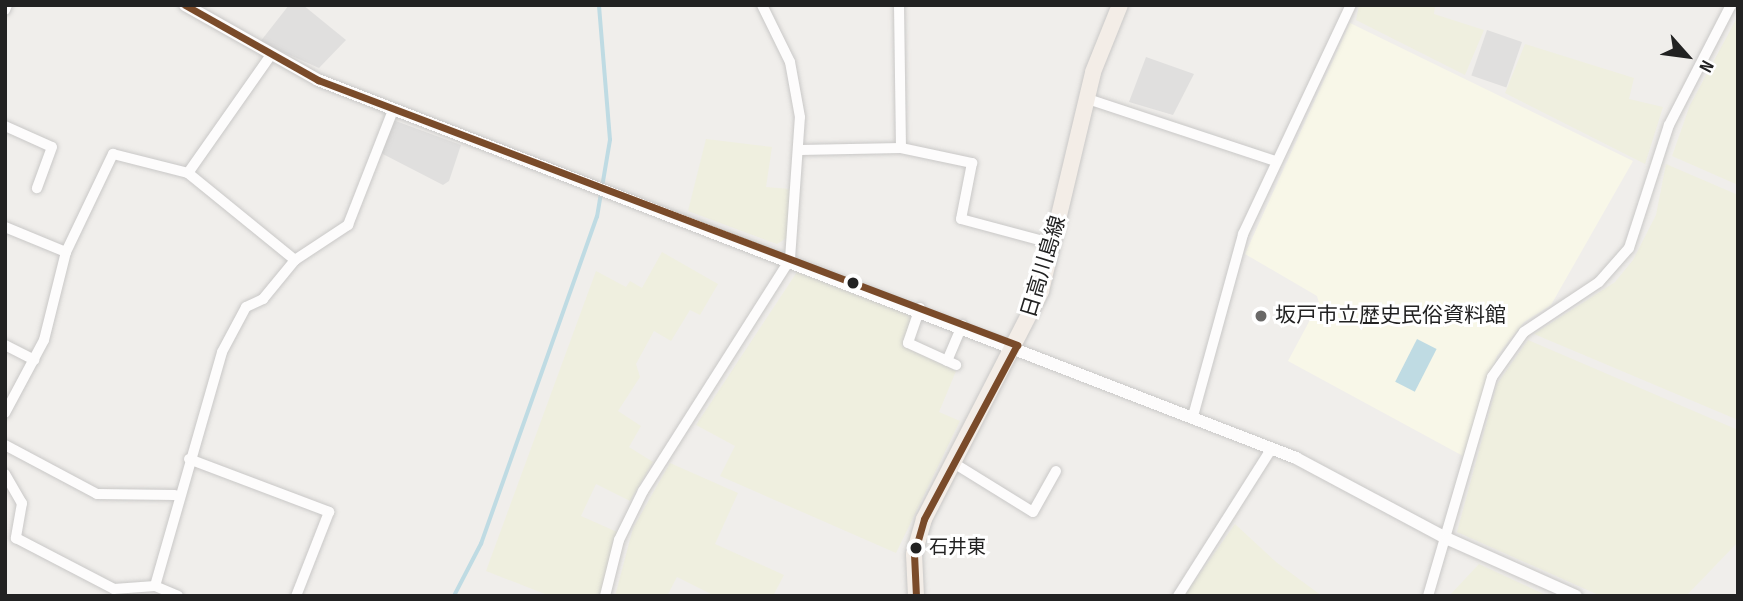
<!DOCTYPE html>
<html>
<head>
<meta charset="utf-8">
<style>
	body { margin:0 }
	#map { position:relative; width:1743px; height:601px; overflow:hidden; background:#f0eeeb; font-family:"Sofia Sans Condensed","Noto Sans JP",sans-serif }
	div>[style] { position:absolute }
	.education>* { inset:0; background:#f8f7e8 }
	.farmland>* { inset:0; background:#efefdf }
	.parking>* { inset:0; background:#e0dfde; transform-origin:0 0 }
	.water>* { inset:0; background:#bfdbe3; transform-origin:0 0 }
	.stream>* { height:3.5px; margin:-1.75px; padding:0 1.75px; transform-origin:1.75px; border-radius:1.75px; background:#bfdbe3 }
	.roads { filter:drop-shadow(0 0 2px #c9c8c7) drop-shadow(0 0 2px #c9c8c7) }
	.minor>* { height:10px; margin:-5px; padding:0 5px; transform-origin:5px; border-radius:5px; background:#fdfcfc }
	.tertiary>* { height:12px; margin:-6px; padding:0 6px; transform-origin:6px; border-radius:6px; background:#fdfcfc }
	.primary>* { height:16px; margin:-8px; padding:0 8px; transform-origin:8px; border-radius:8px; background:#f3ede7 }
	.bus-1>* { height:7px; margin:-3.5px; padding:0 3.5px; transform-origin:3.5px; border-radius:3.5px; background:#7a4b2a }
	.dots>* { width:19px; height:19px; translate:-50% -50%; box-sizing:border-box; border:4px solid #fff; border-radius:50% }
	span { translate:-50% -50%; white-space:nowrap; text-align:center; line-height:1.15; -webkit-text-stroke:6px #fff; paint-order:stroke }
	.bus-label { font-size:19px; color:#222 }
	.left { translate:0 -50%; text-align:left }
	.street-label { font-size:21px; color:#222 }
	.poi-label { font-size:21px; color:#222 }
	.frame { position:absolute; inset:0; border:7px solid #222; pointer-events:none }
	.north { position:absolute; left:1652px; top:21px; width:70px; height:70px; -webkit-text-stroke:5px #fff; paint-order:stroke; rotate:118deg; font-size:19px; font-weight:700; line-height:28px; text-align:center; color:#222 }
	.north::after { content:''; display:block; margin:auto; width:24px; height:32px; background:#222; clip-path:polygon(50% 0,100% 100%,50% 72%,0 100%) }
</style>
</head>
<body>
<div id="map">
	<div class="education">
		<i style="clip-path:polygon(1350px 23px,1633px 161px,1551px 305px,1524px 322px,1497px 356px,1463px 456px,1288px 361px,1319px 303px,1317px 296px,1245px 254px)"></i>
	</div>
	<div class="farmland">
		<i style="clip-path:polygon(1359px 5px,1435px 5px,1434px 14px,1484px 30px,1465px 75px,1356px 20px)"></i>
		<i style="clip-path:polygon(1738px 16px,1738px 185px,1672px 156px,1690px 105px)"></i>
		<i style="clip-path:polygon(1525px 44px,1634px 78px,1629px 99px,1663px 107px,1645px 164px,1505px 93px)"></i>
		<i style="clip-path:polygon(706px 139px,772px 147px,766px 187px,790px 189px,787px 238px,777px 244px,688px 211px)"></i>
		<i style="clip-path:polygon(1666px 164px,1738px 195px,1738px 420px,1534px 334px,1615px 282px,1633px 260px,1656px 215px)"></i>
		<i style="clip-path:polygon(662px 252px,718px 284px,700px 315px,690px 310px,671px 341px,654px 331px,636px 364px,640px 377px,618px 411px,641px 426px,629px 447px,653px 462px,630px 501px,596px 484px,581px 516px,617px 532px,600px 596px,550px 596px,486px 571px,596px 271px,626px 287px,630px 281px,642px 288px)"></i>
		<i style="clip-path:polygon(797px 272px,914px 317px,902px 346px,956px 371px,939px 412px,960px 421px,896px 553px,720px 476px,735px 446px,696px 425px)"></i>
		<i style="clip-path:polygon(1528px 340px,1738px 430px,1738px 542px,1686px 596px,1601px 596px,1457px 532px,1497px 384px)"></i>
		<i style="clip-path:polygon(670px 463px,738px 493px,715px 544px,784px 575px,773px 596px,715px 596px,677px 577px,667px 596px,615px 596px,633px 528px)"></i>
		<i style="clip-path:polygon(1235px 524px,1276px 562px,1322px 596px,1184px 596px)"></i>
		<i style="clip-path:polygon(1479px 564px,1548px 596px,1449px 596px)"></i>
	</div>
	<div class="parking">
		<i style="clip-path:polygon(289px 5px,303px 5px,346px 40px,319px 68px,260px 42px)"></i>
		<i style="left:1487px;top:30px;width:37px;height:48px;rotate:19deg"></i>
		<i style="clip-path:polygon(1146px 57px,1194px 74px,1173px 115px,1129px 102px)"></i>
		<i style="clip-path:polygon(393px 120px,461px 145px,449px 181px,443px 185px,379px 152px)"></i>
	</div>
	<div class="water">
		<i style="left:1417px;top:339px;width:22px;height:48px;rotate:27deg"></i>
	</div>
	<div class="stream">
		<i style="left:454px;top:596px;width:59px;rotate:-62.6deg"></i>
		<i style="left:481px;top:544px;width:347px;rotate:-70.5deg"></i>
		<i style="left:597px;top:217px;width:78px;rotate:-80.4deg"></i>
		<i style="left:610px;top:140px;width:135px;rotate:-94.7deg"></i>
	</div>
	<div class="roads">
		<div class="minor">
			<i style="left:5px;top:10px;width:5px;rotate:-68deg"></i>
			<i style="left:1088px;top:99px;width:197px;rotate:18.3deg"></i>
			<i style="left:5px;top:126px;width:51px;rotate:24.1deg"></i>
			<i style="left:52px;top:147px;width:44px;rotate:110.1deg"></i>
			<i style="left:901px;top:148px;width:73px;rotate:11.9deg"></i>
			<i style="left:972px;top:163px;width:57px;rotate:101.1deg"></i>
			<i style="left:961px;top:219px;width:96px;rotate:15deg"></i>
			<i style="left:800px;top:150px;width:101px;rotate:-1.1deg"></i>
			<i style="left:901px;top:148px;width:143px;rotate:-90.8deg"></i>
			<i style="left:188px;top:173px;width:144px;rotate:-54.9deg"></i>
			<i style="left:5px;top:227px;width:66px;rotate:22.3deg"></i>
			<i style="left:920px;top:308px;width:37px;rotate:109deg"></i>
			<i style="left:908px;top:343px;width:53px;rotate:24.6deg"></i>
			<i style="left:5px;top:345px;width:33px;rotate:27deg"></i>
			<i style="left:947px;top:361px;width:39px;rotate:-67deg"></i>
			<i style="left:5px;top:413px;width:83px;rotate:-61.9deg"></i>
			<i style="left:44px;top:340px;width:91px;rotate:-76deg"></i>
			<i style="left:66px;top:252px;width:109px;rotate:-64.4deg"></i>
			<i style="left:113px;top:154px;width:77px;rotate:14.2deg"></i>
			<i style="left:188px;top:173px;width:138px;rotate:39.1deg"></i>
			<i style="left:1193px;top:416px;width:189px;rotate:-74.6deg"></i>
			<i style="left:1243px;top:234px;width:253px;rotate:-64.8deg"></i>
			<i style="left:5px;top:445px;width:104px;rotate:28deg"></i>
			<i style="left:97px;top:494px;width:78px;rotate:0.7deg"></i>
			<i style="left:189px;top:459px;width:150px;rotate:20.7deg"></i>
			<i style="left:329px;top:512px;width:90px;rotate:111.4deg"></i>
			<i style="left:952px;top:462px;width:95px;rotate:31.7deg"></i>
			<i style="left:1033px;top:512px;width:47px;rotate:-60.7deg"></i>
			<i style="left:5px;top:474px;width:34px;rotate:60deg"></i>
			<i style="left:22px;top:503px;width:36px;rotate:100deg"></i>
			<i style="left:16px;top:538px;width:110px;rotate:27.5deg"></i>
			<i style="left:114px;top:589px;width:41px;rotate:-4.2deg"></i>
			<i style="left:155px;top:586px;width:25px;rotate:23deg"></i>
			<i style="left:155px;top:586px;width:243px;rotate:-74deg"></i>
			<i style="left:222px;top:352px;width:51px;rotate:-61.9deg"></i>
			<i style="left:246px;top:307px;width:19px;rotate:-25deg"></i>
			<i style="left:263px;top:299px;width:50px;rotate:-50.6deg"></i>
			<i style="left:295px;top:260px;width:64px;rotate:-33.4deg"></i>
			<i style="left:348px;top:225px;width:123px;rotate:-68.6deg"></i>
			<i style="left:605px;top:596px;width:58px;rotate:-76deg"></i>
			<i style="left:619px;top:540px;width:55px;rotate:-63.9deg"></i>
			<i style="left:643px;top:491px;width:275px;rotate:-57.6deg"></i>
			<i style="left:790px;top:259px;width:142px;rotate:-86deg"></i>
			<i style="left:800px;top:117px;width:56px;rotate:-100.3deg"></i>
			<i style="left:790px;top:62px;width:64px;rotate:-116.2deg"></i>
			<i style="left:1178px;top:596px;width:175px;rotate:-57.6deg"></i>
			<i style="left:1428px;top:596px;width:228px;rotate:-73.7deg"></i>
			<i style="left:1492px;top:377px;width:55px;rotate:-54.6deg"></i>
			<i style="left:1524px;top:332px;width:90px;rotate:-33.7deg"></i>
			<i style="left:1599px;top:282px;width:45px;rotate:-48.6deg"></i>
			<i style="left:1629px;top:248px;width:129px;rotate:-72deg"></i>
			<i style="left:1669px;top:125px;width:135px;rotate:-62.7deg"></i>
		</div>
		<div class="tertiary">
			<i style="left:185px;top:5px;width:153px;rotate:29.4deg"></i>
			<i style="left:318px;top:80px;width:1049px;rotate:21.13deg"></i>
			<i style="left:1296px;top:458px;width:172px;rotate:28.1deg"></i>
			<i style="left:1448px;top:539px;width:140px;rotate:24deg"></i>
		</div>
		<div class="primary">
			<i style="left:916px;top:596px;width:42px;rotate:-92.7deg"></i>
			<i style="left:914px;top:554px;width:36px;rotate:-74deg"></i>
			<i style="left:924px;top:519px;width:256px;rotate:-62.8deg"></i>
			<i style="left:1041px;top:291px;width:225px;rotate:-76.6deg"></i>
			<i style="left:1093px;top:72px;width:72px;rotate:-68.1deg"></i>
		</div>
	</div>
	<div class="bus-1">
		<i style="left:185px;top:5px;width:153px;rotate:29.4deg"></i>
		<i style="left:318px;top:80px;width:748px;rotate:20.76deg"></i>
		<i style="left:916px;top:596px;width:42px;rotate:-92.7deg"></i>
		<i style="left:914px;top:554px;width:36px;rotate:-74deg"></i>
		<i style="left:924px;top:519px;width:197px;rotate:-61.9deg"></i>
	</div>
	<div class="dots">
		<i style="left:853px;top:283px;background:#222"></i>
		<i style="left:1261px;top:316px;background:#6a6968"></i>
		<i style="left:916px;top:548px;background:#222"></i>
	</div>
	<div class="bus-label">
		<span class="left" style="left:929px;top:548px">石井東</span>
	</div>
	<div class="street-label">
		<span style="left:1044px;top:267px;rotate:-73deg">日高川島線</span>
	</div>
	<div class="poi-label">
		<span class="left" style="left:1275px;top:316px">坂戸市立歴史民俗資料館</span>
	</div>
	<div class="frame"></div>
	<div class="north">N</div>
</div>
</body>
</html>
